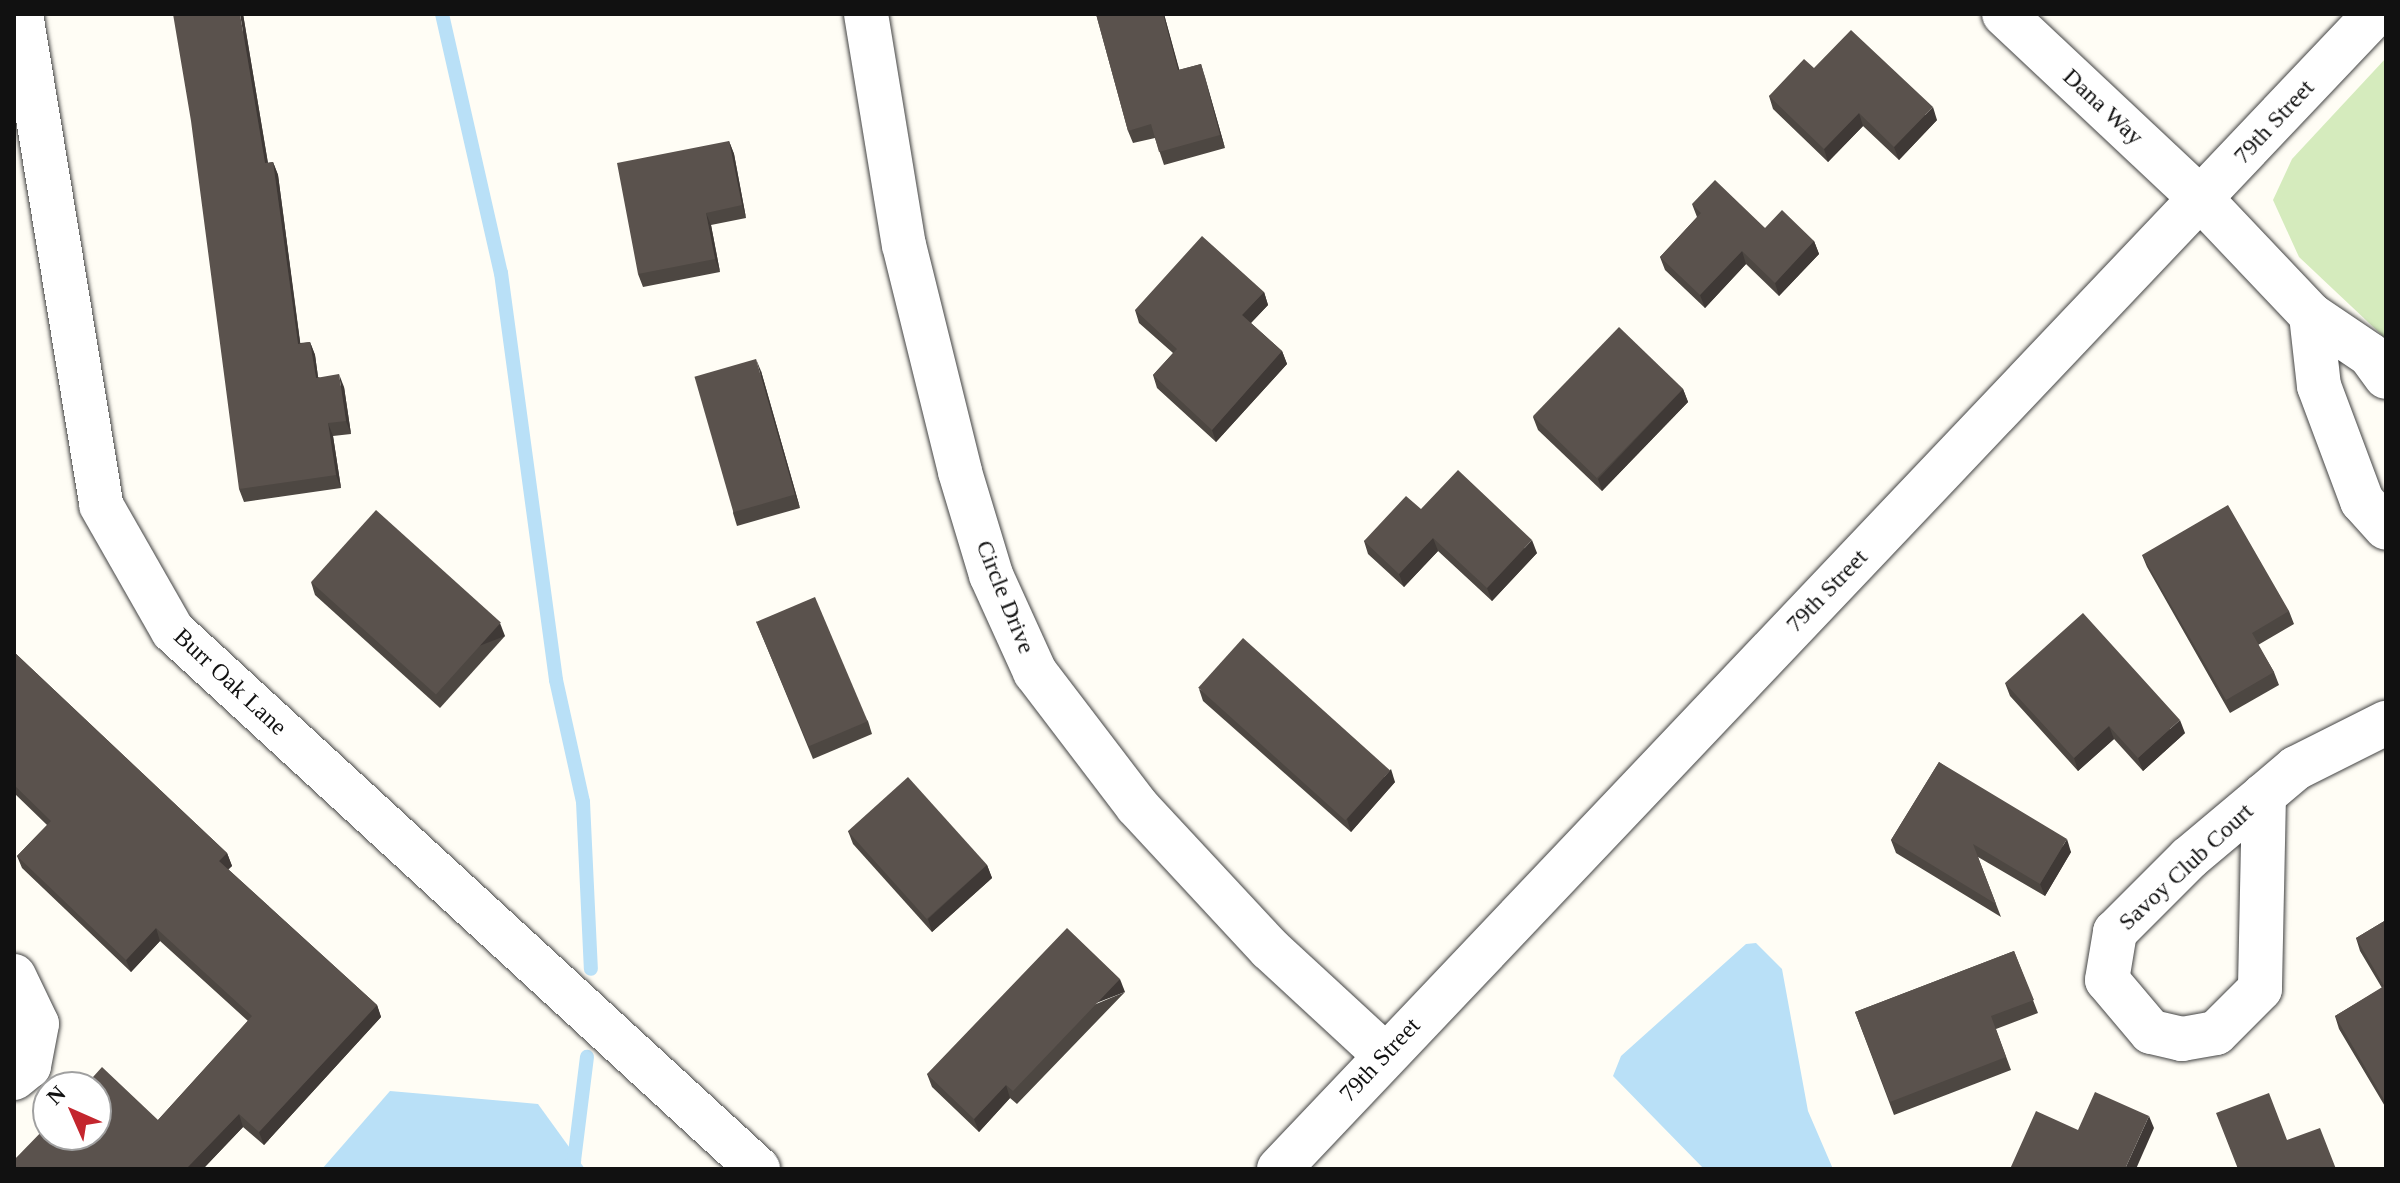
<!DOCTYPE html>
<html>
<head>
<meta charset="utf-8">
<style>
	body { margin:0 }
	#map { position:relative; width:2400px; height:1183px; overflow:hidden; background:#fffdf5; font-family:Georgia,serif }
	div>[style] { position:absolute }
	.green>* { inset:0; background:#d5ebbd }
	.water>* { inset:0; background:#b9e0f7 }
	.stream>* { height:14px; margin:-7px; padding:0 7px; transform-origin:7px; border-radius:7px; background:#b9e0f7 }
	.roads { filter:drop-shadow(0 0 2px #444) drop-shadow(0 0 2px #444) }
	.minor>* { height:44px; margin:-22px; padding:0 22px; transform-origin:22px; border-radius:22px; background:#fff }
	.tertiary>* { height:44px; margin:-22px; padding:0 22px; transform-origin:22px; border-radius:22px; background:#fff }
	.wall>* { inset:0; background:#4d4742 }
	.shaded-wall>* { inset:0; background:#3f3936; transform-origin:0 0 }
	.building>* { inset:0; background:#5a524d; transform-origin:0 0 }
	span { translate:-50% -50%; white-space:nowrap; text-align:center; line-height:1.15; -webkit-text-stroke:8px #fff; paint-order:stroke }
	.street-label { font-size:24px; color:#111 }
	.frame { position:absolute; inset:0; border:16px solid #111; pointer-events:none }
	.north { position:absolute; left:32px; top:1071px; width:80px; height:80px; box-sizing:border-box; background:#fff; border:2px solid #a0a0a0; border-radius:50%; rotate:315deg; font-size:22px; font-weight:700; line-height:32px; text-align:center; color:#111 }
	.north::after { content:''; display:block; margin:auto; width:28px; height:36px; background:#c4262e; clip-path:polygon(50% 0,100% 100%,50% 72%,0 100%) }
</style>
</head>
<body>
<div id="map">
	<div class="green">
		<i style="clip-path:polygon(2386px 58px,2386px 339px,2299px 257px,2273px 200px,2292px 159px)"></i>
	</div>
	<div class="water">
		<i style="clip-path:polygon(1756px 943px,1782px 969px,1808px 1111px,1833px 1169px,1704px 1169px,1613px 1076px,1621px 1056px,1746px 944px)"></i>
		<i style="clip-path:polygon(390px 1091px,538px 1104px,585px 1169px,322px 1169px)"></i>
	</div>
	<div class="stream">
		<i style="left:442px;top:14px;width:266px;rotate:77.2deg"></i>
		<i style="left:501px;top:273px;width:411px;rotate:82.3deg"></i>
		<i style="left:556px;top:680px;width:125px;rotate:77.5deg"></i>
		<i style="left:583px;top:802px;width:167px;rotate:87.3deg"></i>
		<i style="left:567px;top:1169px;width:11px;rotate:-49deg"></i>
		<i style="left:574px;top:1161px;width:105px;rotate:-82.9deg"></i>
	</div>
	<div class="roads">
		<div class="minor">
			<i style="left:21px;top:14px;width:497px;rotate:80.7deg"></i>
			<i style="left:101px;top:505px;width:145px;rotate:60.3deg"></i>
			<i style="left:173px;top:631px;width:795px;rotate:42.6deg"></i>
			<i style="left:866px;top:14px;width:234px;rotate:80.7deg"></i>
			<i style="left:904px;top:245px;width:234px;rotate:76.1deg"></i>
			<i style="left:960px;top:472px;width:108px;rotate:73.2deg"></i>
			<i style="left:991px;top:575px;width:107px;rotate:65.6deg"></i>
			<i style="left:1035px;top:672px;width:168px;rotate:52.7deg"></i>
			<i style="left:1137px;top:806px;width:195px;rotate:47.1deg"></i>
			<i style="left:1270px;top:949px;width:156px;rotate:42.7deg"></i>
			<i style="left:2004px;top:14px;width:270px;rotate:43.2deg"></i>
			<i style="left:2201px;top:199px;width:160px;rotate:46.5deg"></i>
			<i style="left:2311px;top:315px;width:71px;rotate:34.1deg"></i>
			<i style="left:2370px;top:355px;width:27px;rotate:54deg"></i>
			<i style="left:2311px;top:315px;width:71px;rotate:83.6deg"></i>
			<i style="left:2319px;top:386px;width:123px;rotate:69.5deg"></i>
			<i style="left:2362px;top:501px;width:36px;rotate:48deg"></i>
			<i style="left:2264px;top:795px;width:194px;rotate:91.2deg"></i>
			<i style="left:2260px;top:989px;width:62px;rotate:135deg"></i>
			<i style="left:2216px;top:1033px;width:35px;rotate:170deg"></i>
			<i style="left:2182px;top:1039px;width:32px;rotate:-167deg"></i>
			<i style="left:2151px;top:1032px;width:68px;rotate:-130.2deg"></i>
			<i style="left:2107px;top:980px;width:49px;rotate:-80.5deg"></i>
			<i style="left:2115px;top:932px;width:105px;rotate:-45deg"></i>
			<i style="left:2189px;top:858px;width:98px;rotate:-40deg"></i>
			<i style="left:2264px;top:795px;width:42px;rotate:-40.2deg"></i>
			<i style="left:2296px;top:768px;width:101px;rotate:-26.6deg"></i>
			<i style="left:14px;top:976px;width:53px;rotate:64.4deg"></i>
			<i style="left:37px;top:1024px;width:43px;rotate:100.8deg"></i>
			<i style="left:29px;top:1066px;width:19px;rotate:141deg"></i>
		</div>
		<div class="tertiary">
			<i style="left:1279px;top:1169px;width:1592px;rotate:-46.5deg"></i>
		</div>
	</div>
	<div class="wall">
		<i style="clip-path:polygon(243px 14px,268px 163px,273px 162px,278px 175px,300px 343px,310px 342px,315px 355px,318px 377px,344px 387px,351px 434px,333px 436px,341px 488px,244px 502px,239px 489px)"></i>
		<i style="clip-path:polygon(1096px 14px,1164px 14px,1179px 70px,1201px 64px,1225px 148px,1164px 165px,1155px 138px,1133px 143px,1128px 131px)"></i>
		<i style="clip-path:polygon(1814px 68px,1937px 120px,1899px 160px,1863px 126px,1828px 162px,1773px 109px,1769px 96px)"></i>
		<i style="clip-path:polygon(729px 141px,734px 154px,746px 218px,711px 225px,720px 272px,643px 287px,638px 274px)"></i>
		<i style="clip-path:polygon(1692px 204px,1765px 228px,1814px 241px,1819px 254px,1779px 296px,1746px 264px,1705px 308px,1665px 270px,1660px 257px,1697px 217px)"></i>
		<i style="clip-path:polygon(1264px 292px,1268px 305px,1251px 323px,1282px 351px,1287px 364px,1216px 442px,1157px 388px,1153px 375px,1173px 353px,1139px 323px,1135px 310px)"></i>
		<i style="clip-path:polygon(761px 371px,800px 508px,737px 526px,733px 513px)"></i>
		<i style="clip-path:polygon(1683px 389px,1688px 402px,1602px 491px,1538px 430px,1533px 417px)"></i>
		<i style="clip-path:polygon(1421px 509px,1537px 553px,1492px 601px,1438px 551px,1404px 587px,1368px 554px,1364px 541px)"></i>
		<i style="clip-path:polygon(2142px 555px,2289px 611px,2294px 624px,2258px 645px,2274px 672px,2279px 685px,2230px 713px,2147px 567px)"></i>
		<i style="clip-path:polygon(311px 582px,505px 636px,440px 708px,315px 595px)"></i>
		<i style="clip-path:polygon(756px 621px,868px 721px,872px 734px,813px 759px)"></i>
		<i style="clip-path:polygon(14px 652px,227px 853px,232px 866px,228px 869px,377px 1005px,381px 1017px,264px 1145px,243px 1127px,203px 1169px,14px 1169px,158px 1120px,248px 1021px,160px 941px,131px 972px,22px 868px,17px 856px,47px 825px,14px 793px)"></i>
		<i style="clip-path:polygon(2005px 683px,2185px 733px,2143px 771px,2114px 739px,2078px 771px,2010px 696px)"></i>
		<i style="clip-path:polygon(1199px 689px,1395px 782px,1351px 832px,1203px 701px)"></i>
		<i style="clip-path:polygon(1939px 762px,2071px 852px,2045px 896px,1978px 857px,2001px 917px,1896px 853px,1891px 840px)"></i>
		<i style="clip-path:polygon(848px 831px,987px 865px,992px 878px,932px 932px,853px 844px)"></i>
		<i style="clip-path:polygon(2386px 920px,2386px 1108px,2339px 1029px,2335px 1016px,2382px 988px,2360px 951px,2356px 938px)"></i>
		<i style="clip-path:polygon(2014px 951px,2038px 1013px,1996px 1029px,2011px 1070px,1894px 1115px,1855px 1012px)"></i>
		<i style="clip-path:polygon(1125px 992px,1017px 1104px,1010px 1098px,979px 1132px,932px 1087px,927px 1074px)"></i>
	</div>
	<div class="shaded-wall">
		<i style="clip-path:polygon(240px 14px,243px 14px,270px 176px,265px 163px)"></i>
		<i style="clip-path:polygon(1163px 14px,1164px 14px,1183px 83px,1178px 70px)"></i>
		<i style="clip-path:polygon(1201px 64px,1205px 77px,1225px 148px,1220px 135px)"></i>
		<i style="clip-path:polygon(1933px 107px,1937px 120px,1899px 160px,1894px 147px)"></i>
		<i style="clip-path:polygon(1859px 113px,1863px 126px,1828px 162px,1824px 149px)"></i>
		<i style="clip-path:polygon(729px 141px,734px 154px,746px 218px,742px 205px)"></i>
		<i style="clip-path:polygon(273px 162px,278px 175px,302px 356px,298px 344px)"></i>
		<i style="clip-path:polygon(706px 213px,711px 225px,720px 272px,715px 259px)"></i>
		<i style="clip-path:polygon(1814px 241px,1819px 254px,1779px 296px,1775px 283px)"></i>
		<i style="clip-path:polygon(1742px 251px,1746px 264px,1705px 308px,1700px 295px)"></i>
		<i style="clip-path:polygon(1264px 292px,1268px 305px,1246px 328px,1242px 315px)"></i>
		<i style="clip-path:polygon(310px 342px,315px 355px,320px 391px,316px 378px)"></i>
		<i style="clip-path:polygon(1282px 351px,1287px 364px,1216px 442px,1212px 430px)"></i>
		<i style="clip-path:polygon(756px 359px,761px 371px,800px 508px,795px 495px)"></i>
		<i style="clip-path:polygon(339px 374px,344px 387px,351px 434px,346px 421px)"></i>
		<i style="clip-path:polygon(1683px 389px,1688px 402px,1602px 491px,1598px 479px)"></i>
		<i style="clip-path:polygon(328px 423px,333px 436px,341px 488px,336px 475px)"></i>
		<i style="clip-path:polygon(1433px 538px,1438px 551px,1404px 587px,1399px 574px)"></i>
		<i style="clip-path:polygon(1532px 540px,1537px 553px,1492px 601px,1487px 588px)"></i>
		<i style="left:500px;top:623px;width:14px;height:97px;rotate:69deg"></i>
		<i style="clip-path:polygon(2180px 720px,2185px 733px,2143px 771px,2138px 758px)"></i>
		<i style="clip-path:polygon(2109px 726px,2114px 739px,2078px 771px,2074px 758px)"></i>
		<i style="clip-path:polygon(1391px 769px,1395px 782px,1351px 832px,1347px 819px)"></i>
		<i style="clip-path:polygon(2067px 839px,2071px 852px,2045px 896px,2040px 884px)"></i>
		<i style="clip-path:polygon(227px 853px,232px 866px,224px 874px,219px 861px)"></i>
		<i style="clip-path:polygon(987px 865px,992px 878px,932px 932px,928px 919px)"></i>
		<i style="clip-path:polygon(156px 928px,160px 941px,131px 972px,126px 960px)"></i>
		<i style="left:1120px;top:979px;width:14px;height:155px;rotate:69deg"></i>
		<i style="clip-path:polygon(377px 1005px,381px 1017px,264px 1145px,259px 1132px)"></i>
		<i style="clip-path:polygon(1006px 1085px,1010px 1098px,979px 1132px,974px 1119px)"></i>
		<i style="clip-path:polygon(239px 1114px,243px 1127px,203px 1169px,186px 1169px)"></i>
		<i style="clip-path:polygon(2149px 1116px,2154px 1128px,2136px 1169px,2125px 1169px)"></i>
	</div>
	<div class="building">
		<i style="clip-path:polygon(173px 14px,240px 14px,265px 163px,273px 162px,298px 344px,310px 342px,316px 378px,339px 374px,346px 421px,328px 423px,336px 475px,239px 489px,191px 121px)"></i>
		<i style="clip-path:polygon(1096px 14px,1163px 14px,1178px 70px,1201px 64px,1220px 135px,1159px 152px,1151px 124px,1128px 131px)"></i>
		<i style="clip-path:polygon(1851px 30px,1933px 107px,1894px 147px,1859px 113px,1824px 149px,1769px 96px,1804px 59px,1814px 68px)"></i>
		<i style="clip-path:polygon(729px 141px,742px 205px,706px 213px,715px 259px,638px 274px,617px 163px)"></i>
		<i style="clip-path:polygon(1715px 180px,1765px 228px,1782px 210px,1814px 241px,1775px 283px,1742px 251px,1700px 295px,1660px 257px,1701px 213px,1692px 204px)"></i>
		<i style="clip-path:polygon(1202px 236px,1264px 292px,1242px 315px,1282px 351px,1212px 430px,1153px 375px,1177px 349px,1135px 310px)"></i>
		<i style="left:1619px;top:327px;width:89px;height:124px;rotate:44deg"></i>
		<i style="left:756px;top:359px;width:141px;height:64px;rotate:74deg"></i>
		<i style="clip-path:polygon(1458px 470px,1532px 540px,1487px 588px,1433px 538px,1399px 574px,1364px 541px,1406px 496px,1421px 509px)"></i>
		<i style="clip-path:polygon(2228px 505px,2289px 611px,2252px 633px,2274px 672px,2226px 700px,2142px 555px)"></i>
		<i style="left:376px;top:510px;width:168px;height:97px;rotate:42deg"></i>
		<i style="left:815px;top:597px;width:135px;height:64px;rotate:67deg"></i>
		<i style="clip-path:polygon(2083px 613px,2180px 720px,2138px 758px,2109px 726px,2074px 758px,2005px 683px)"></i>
		<i style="left:1243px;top:638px;width:198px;height:67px;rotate:42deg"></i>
		<i style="clip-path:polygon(14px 652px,227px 853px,219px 861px,377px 1005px,259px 1132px,239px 1114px,186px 1169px,14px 1169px,14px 1160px,48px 1125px,48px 1135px,96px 1135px,96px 1087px,84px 1087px,102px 1067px,158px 1120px,252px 1016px,156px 928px,126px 960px,17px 856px,51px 821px,14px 785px)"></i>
		<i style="clip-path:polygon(1939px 762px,2067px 839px,2040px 884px,1973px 844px,1996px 904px,1891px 840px)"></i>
		<i style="left:908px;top:777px;width:118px;height:81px;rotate:48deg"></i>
		<i style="clip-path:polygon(2386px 920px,2386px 1103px,2335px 1016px,2384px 986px,2356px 938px)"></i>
		<i style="clip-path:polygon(1067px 928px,1120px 979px,1013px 1091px,1006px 1085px,974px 1119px,927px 1074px)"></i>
		<i style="clip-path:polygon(2014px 951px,2034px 1000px,1991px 1016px,2006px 1057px,1890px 1102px,1855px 1012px)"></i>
		<i style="clip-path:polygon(2095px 1092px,2149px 1116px,2125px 1169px,2010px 1169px,2036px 1111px,2078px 1130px)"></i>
		<i style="clip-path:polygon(2269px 1093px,2287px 1140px,2320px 1128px,2336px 1169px,2238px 1169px,2216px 1113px)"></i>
	</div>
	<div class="street-label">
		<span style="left:2103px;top:107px;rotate:43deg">Dana Way</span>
		<span style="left:2274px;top:122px;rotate:-47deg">79th Street</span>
		<span style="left:1827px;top:591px;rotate:-46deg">79th Street</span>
		<span style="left:1005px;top:597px;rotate:68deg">Circle Drive</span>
		<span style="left:230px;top:682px;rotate:43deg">Burr Oak Lane</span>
		<span style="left:2186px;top:867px;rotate:-43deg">Savoy Club Court</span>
		<span style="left:1380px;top:1060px;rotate:-47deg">79th Street</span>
	</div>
	<div class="frame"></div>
	<div class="north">N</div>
</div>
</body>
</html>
